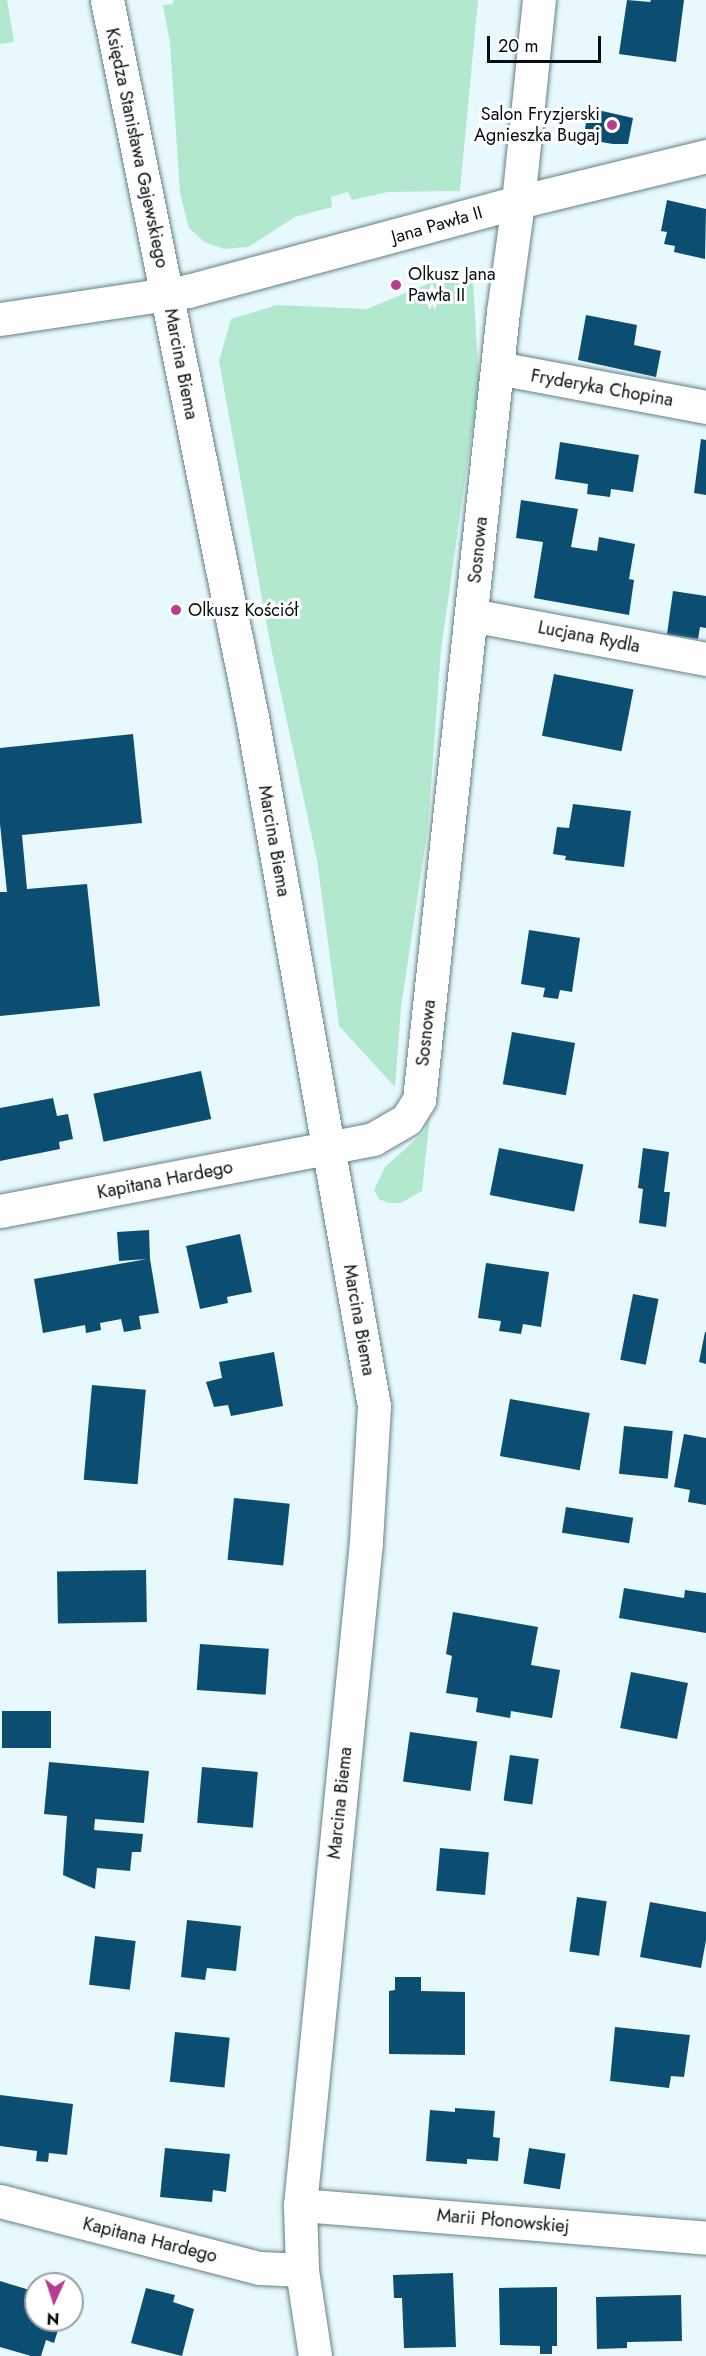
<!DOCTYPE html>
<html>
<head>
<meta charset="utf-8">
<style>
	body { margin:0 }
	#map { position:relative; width:706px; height:2356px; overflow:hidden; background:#e7f9fd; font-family:Jost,sans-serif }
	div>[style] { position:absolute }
	.green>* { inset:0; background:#b2e9ce }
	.building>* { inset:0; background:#0c4d72; transform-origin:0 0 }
	.roads { filter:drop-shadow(0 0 2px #658087) drop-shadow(0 0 2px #658087) }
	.minor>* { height:33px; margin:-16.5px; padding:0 16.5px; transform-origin:16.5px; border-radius:16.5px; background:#fff }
	.tertiary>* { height:33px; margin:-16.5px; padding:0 16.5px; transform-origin:16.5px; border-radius:16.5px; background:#fff }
	.dots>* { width:16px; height:16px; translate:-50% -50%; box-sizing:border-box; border:3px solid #fff; border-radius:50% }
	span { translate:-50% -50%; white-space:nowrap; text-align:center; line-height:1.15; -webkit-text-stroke:6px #fff; paint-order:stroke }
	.poi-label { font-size:18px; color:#050f12 }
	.right { translate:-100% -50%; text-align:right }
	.left { translate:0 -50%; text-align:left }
	.street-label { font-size:18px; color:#050f12 }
	.north { position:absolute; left:24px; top:2272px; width:60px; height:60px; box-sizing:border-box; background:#fff; border:2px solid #9b9fa0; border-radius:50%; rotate:183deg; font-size:16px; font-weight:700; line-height:24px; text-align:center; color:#050f12 }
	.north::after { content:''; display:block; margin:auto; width:21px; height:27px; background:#b53c8f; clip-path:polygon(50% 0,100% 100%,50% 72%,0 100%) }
	.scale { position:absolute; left:487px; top:36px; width:114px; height:27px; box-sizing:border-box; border:3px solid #050f12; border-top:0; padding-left:8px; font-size:18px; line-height:21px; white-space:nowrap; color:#050f12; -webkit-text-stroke:4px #fff; paint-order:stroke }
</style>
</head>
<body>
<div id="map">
	<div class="green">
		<i style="clip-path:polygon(0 0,7px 0,14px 42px,0 44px)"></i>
		<i style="clip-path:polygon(173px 0,478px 0,460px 191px,388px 192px,352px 200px,348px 192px,331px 197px,332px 207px,295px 217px,248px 247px,224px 249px,204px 242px,189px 228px,180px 193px,170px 43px,163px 5px,173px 4px)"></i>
		<i style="clip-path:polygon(437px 280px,473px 282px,479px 381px,441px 650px,428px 828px,401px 1007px,395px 1087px,339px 1026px,317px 860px,271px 648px,219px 361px,231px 319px,277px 305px,367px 309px)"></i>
		<i style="clip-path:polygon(430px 1116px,422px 1191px,401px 1203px,388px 1203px,379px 1199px,374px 1190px,385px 1167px,424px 1132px)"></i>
	</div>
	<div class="building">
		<i style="clip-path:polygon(627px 0,650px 2px,651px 0,684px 0,676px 62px,619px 54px)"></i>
		<i style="clip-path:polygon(589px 108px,633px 118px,628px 144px,613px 144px,583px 139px)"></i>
		<i style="clip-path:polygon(667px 200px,706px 209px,705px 259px,674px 252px,675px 246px,664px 244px,667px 232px,661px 231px)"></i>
		<i style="clip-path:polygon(586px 315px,637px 325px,634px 345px,661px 351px,656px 377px,578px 360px)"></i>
		<i style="clip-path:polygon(701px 439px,706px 440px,706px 495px,694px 493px)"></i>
		<i style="clip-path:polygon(560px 442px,639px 455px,633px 492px,611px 489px,610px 497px,587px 494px,588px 484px,555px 479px)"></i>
		<i style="clip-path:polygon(521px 500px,578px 509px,571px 547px,597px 551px,599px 537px,635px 544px,629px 579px,634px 580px,629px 615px,534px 598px,543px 542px,516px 538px)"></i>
		<i style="clip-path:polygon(673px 591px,706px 596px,706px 628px,700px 627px,698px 639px,667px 634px)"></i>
		<i style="left:554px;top:674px;width:81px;height:63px;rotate:11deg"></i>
		<i style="clip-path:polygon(133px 734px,142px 823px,22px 835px,27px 889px,87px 884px,100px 1006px,0 1016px,0 892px,7px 892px,0 824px,0 748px)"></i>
		<i style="clip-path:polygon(573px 804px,631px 811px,624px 867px,565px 860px,566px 856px,553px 854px,557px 827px,569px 828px)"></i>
		<i style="clip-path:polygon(529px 930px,580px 938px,572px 992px,560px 990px,558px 999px,543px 997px,545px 988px,521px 984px)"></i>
		<i style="left:512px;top:1032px;width:64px;height:53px;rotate:10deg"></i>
		<i style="left:201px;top:1071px;width:49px;height:110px;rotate:78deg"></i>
		<i style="clip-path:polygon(53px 1098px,57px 1116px,68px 1114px,73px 1139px,59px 1142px,60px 1149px,0 1161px,0 1108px)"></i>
		<i style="left:499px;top:1148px;width:86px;height:48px;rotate:11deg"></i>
		<i style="clip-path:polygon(643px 1148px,669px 1152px,664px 1192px,670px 1192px,666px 1227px,639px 1223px,643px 1189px,638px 1188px)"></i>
		<i style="clip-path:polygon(149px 1230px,150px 1259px,159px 1313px,139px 1316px,141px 1329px,124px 1332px,121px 1319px,100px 1323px,101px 1330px,86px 1333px,85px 1325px,43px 1333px,34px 1279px,147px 1259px,119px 1261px,117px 1232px)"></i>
		<i style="clip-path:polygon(240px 1234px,252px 1292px,227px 1297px,228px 1303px,200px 1309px,186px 1246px)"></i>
		<i style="clip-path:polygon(486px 1263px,549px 1272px,541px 1327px,523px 1324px,521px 1334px,499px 1331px,501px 1321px,478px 1318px)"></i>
		<i style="left:633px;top:1294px;width:26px;height:67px;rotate:11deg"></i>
		<i style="clip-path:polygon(705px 1332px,706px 1332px,706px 1364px,699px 1362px)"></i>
		<i style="clip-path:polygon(274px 1352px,283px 1406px,231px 1416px,228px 1405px,214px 1407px,206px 1382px,222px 1378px,219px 1362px)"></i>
		<i style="left:92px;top:1385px;width:54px;height:95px;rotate:5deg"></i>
		<i style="left:510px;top:1399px;width:81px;height:58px;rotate:10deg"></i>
		<i style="left:624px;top:1426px;width:49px;height:48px;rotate:6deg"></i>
		<i style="clip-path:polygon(684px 1434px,706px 1438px,706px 1505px,688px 1502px,690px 1490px,674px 1487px)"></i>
		<i style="left:234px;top:1498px;width:56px;height:62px;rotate:6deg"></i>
		<i style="left:566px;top:1507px;width:68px;height:26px;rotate:9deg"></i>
		<i style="left:146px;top:1570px;width:52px;height:89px;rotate:89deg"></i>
		<i style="clip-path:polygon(624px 1588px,684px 1598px,685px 1590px,706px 1593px,706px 1633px,619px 1618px)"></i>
		<i style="clip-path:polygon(453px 1612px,538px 1627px,531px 1665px,560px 1670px,552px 1718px,511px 1711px,510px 1718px,476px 1712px,478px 1698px,446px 1693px,452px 1656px,446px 1654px)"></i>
		<i style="left:200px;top:1644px;width:69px;height:46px;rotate:4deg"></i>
		<i style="left:631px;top:1672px;width:58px;height:57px;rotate:11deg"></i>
		<i style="left:2px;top:1711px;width:49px;height:37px"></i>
		<i style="left:410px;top:1732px;width:68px;height:50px;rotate:8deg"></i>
		<i style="left:510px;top:1755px;width:29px;height:46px;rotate:8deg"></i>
		<i style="clip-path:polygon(49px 1762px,149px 1771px,144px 1823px,95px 1819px,94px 1830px,143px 1834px,141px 1852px,132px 1852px,130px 1871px,97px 1868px,95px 1889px,63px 1875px,67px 1816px,44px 1814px)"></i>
		<i style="left:202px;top:1767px;width:56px;height:56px;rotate:5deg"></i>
		<i style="left:440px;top:1848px;width:49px;height:43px;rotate:5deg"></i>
		<i style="left:577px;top:1897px;width:30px;height:55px;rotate:8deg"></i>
		<i style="clip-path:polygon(650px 1902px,706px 1912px,706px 1940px,701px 1968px,640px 1957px)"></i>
		<i style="clip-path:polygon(187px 1920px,241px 1926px,236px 1971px,207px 1968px,205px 1980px,181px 1977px)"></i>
		<i style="left:95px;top:1936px;width:41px;height:49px;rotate:7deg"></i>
		<i style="clip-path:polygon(395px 1977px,421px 1977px,421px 1991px,465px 1992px,465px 2055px,389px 2054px,389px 1991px,395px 1990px)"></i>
		<i style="clip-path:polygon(615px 2027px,690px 2035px,684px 2077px,671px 2076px,669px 2088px,610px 2081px)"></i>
		<i style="left:175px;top:2032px;width:55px;height:50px;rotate:6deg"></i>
		<i style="clip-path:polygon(0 2095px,73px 2104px,67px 2155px,49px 2153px,48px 2162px,36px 2161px,37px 2151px,0 2146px)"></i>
		<i style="clip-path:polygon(455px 2108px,495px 2111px,493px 2137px,500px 2138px,498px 2161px,467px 2159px,467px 2164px,426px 2161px,430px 2110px,455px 2112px)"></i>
		<i style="clip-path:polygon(165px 2148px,230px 2154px,226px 2192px,213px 2190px,212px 2202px,160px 2197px)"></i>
		<i style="left:529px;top:2148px;width:37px;height:36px;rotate:9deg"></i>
		<i style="clip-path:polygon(453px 2273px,456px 2347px,404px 2348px,402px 2298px,394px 2298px,393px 2275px)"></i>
		<i style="clip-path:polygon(0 2281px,36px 2292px,36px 2320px,61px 2320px,54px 2343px,46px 2340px,41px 2356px,31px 2356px,0 2347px)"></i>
		<i style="clip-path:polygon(557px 2287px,557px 2346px,552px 2346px,552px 2354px,540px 2354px,540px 2346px,500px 2345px,499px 2288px)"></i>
		<i style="clip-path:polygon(146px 2288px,175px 2295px,173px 2302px,194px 2309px,182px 2356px,131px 2343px)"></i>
		<i style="clip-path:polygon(681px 2295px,682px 2341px,627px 2342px,627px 2348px,597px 2349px,596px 2297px)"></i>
	</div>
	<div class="roads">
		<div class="minor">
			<i style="left:0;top:319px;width:190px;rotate:-8.5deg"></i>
			<i style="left:188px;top:291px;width:342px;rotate:-15.1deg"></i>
			<i style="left:518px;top:202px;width:194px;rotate:-13.7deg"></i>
			<i style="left:498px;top:368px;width:212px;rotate:10.6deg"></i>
			<i style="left:471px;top:615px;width:239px;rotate:10.6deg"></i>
			<i style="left:0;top:1211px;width:380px;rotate:-10.9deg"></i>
			<i style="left:373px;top:1139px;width:39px;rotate:-30deg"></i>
			<i style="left:407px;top:1119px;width:22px;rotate:-58deg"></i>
			<i style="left:419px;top:1100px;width:792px;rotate:-83.92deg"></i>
			<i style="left:503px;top:312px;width:111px;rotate:-82.2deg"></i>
			<i style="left:518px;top:202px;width:203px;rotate:-84.1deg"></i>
			<i style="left:0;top:2201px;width:268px;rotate:14.5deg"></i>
			<i style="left:260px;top:2268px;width:42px;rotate:2.7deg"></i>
			<i style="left:300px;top:2205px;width:407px;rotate:4.6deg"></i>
		</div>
		<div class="tertiary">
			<i style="left:107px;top:0;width:732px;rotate:78.57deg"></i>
			<i style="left:252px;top:717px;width:700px;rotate:79.96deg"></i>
			<i style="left:374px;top:1406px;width:136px;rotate:93.4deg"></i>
			<i style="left:366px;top:1542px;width:666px;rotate:95.68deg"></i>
			<i style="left:300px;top:2205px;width:65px;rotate:88.2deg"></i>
			<i style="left:302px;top:2270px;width:87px;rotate:81.4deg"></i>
		</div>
	</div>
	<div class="dots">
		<i style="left:612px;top:125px;background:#b53c8f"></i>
		<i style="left:396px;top:285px;background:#b53c8f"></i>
		<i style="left:176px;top:610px;background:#b53c8f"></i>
	</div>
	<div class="poi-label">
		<span class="right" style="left:600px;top:125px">Salon Fryzjerski<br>Agnieszka Bugaj</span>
		<span class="left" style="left:408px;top:285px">Olkusz Jana<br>Pawła II</span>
		<span class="left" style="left:188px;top:610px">Olkusz Kościół</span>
	</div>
	<div class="street-label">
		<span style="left:137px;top:148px;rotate:78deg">Księdza Stanisława Gajewskiego</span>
		<span style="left:437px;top:225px;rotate:-16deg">Jana Pawła II</span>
		<span style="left:181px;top:364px;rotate:79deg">Marcina Biema</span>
		<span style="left:602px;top:388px;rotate:10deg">Fryderyka Chopina</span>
		<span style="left:478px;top:550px;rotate:-84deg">Sosnowa</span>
		<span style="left:589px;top:637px;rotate:11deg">Lucjana Rydla</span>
		<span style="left:274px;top:841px;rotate:80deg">Marcina Biema</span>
		<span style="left:426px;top:1033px;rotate:-84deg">Sosnowa</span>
		<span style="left:165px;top:1180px;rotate:-11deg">Kapitana Hardego</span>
		<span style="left:359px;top:1320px;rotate:80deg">Marcina Biema</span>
		<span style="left:340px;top:1803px;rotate:-84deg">Marcina Biema</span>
		<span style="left:503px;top:2221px;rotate:5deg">Marii Płonowskiej</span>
		<span style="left:150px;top:2240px;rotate:14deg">Kapitana Hardego</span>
	</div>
	<div class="north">N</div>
	<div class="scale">20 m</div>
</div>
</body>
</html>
